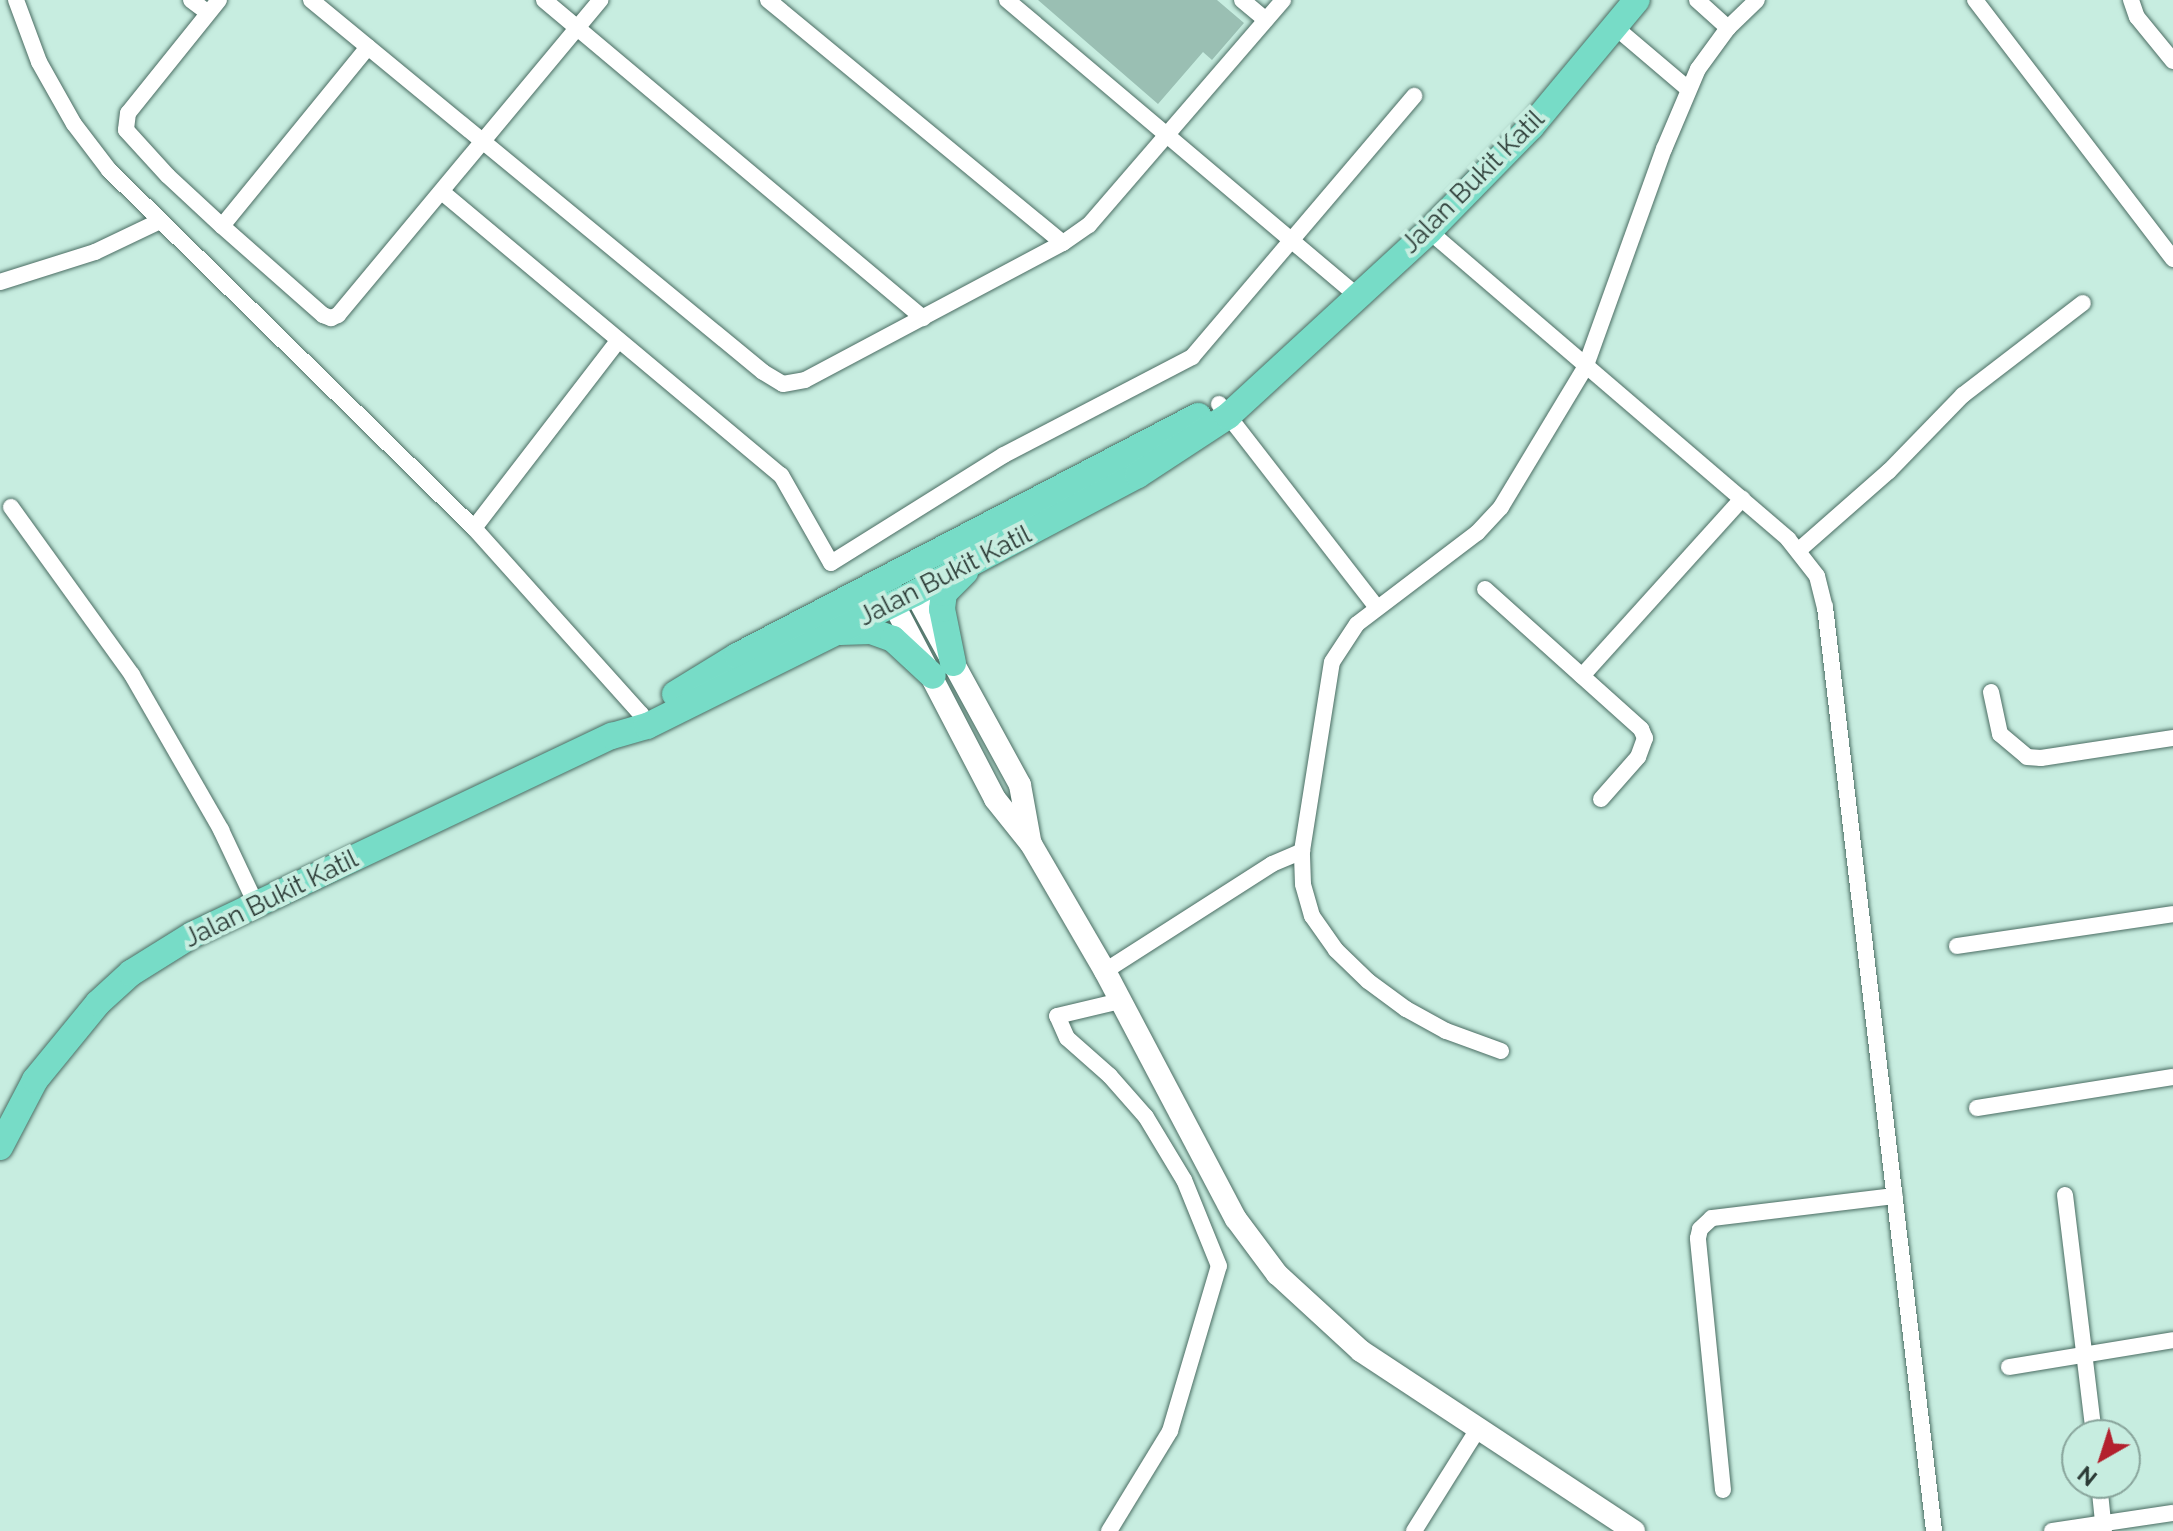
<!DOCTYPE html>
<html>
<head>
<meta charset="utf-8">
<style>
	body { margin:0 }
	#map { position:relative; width:2173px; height:1531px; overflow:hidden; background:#c7ede0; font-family:Raleway,sans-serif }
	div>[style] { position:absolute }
	.building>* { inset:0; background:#9abfb3 }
	.roads { filter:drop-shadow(0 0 2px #4b6d63) drop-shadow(0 0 2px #4b6d63) }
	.minor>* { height:16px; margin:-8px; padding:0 8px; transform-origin:8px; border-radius:8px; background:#fff }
	.tertiary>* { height:22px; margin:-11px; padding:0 11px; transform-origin:11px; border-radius:11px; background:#fff }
	.primary>* { height:26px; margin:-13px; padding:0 13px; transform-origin:13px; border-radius:13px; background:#77dcc7 }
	span { translate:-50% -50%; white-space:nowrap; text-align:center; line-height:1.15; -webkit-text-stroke:8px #c7ede0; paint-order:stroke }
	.street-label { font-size:26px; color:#2b3a35 }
	.north { position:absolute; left:2061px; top:1419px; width:80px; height:80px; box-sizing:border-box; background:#c7ede0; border:2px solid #89a59c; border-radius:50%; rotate:219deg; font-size:22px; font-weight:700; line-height:32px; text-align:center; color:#2b3a35 }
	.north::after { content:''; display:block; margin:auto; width:28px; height:36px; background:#b3212e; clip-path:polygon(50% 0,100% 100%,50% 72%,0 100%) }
</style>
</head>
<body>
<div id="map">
	<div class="building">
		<i style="clip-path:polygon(1038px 0,1217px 0,1244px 23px,1212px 60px,1203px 52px,1158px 104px)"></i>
	</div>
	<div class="roads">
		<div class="minor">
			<i style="left:16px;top:0;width:66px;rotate:69.6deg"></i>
			<i style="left:39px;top:62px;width:71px;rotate:60.6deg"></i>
			<i style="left:74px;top:124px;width:58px;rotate:52.7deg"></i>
			<i style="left:109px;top:170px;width:511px;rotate:44.45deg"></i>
			<i style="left:474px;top:528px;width:250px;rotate:48.1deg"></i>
			<i style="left:641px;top:714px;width:13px;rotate:63deg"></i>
			<i style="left:191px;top:0;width:21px;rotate:37deg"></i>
			<i style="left:219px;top:0;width:145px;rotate:128.8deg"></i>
			<i style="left:128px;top:113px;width:17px;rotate:97deg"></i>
			<i style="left:126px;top:130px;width:62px;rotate:47.6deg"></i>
			<i style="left:168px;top:176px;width:74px;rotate:42.8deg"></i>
			<i style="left:222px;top:226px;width:135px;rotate:41.4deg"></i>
			<i style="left:323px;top:315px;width:9px;rotate:21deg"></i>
			<i style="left:331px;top:318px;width:8px;rotate:-23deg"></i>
			<i style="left:338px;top:315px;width:410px;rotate:-50.2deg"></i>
			<i style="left:311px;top:0;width:585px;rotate:39.45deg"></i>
			<i style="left:763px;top:372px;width:23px;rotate:31deg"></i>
			<i style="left:783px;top:384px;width:22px;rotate:-10deg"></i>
			<i style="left:805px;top:380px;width:292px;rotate:-28deg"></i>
			<i style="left:1063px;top:243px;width:32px;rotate:-35deg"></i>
			<i style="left:1089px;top:225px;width:297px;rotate:-49.2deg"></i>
			<i style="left:544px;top:0;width:495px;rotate:40deg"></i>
			<i style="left:768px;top:0;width:382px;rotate:39.5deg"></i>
			<i style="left:1007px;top:0;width:457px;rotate:40.2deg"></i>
			<i style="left:1242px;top:0;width:31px;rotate:40deg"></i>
			<i style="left:1697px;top:0;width:42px;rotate:42.1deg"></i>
			<i style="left:1975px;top:0;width:326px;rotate:52.6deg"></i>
			<i style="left:2131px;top:0;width:18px;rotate:71deg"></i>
			<i style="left:2137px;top:17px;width:57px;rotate:50.7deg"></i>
			<i style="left:1615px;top:27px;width:96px;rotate:40.3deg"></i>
			<i style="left:442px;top:192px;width:442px;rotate:39.9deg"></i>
			<i style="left:781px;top:475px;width:101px;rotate:60.4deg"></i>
			<i style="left:831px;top:563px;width:204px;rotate:-32deg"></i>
			<i style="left:1004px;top:455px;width:212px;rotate:-27.5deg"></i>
			<i style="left:1192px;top:357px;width:343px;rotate:-49.6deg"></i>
			<i style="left:222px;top:226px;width:231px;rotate:-50.8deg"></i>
			<i style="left:1429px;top:231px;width:473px;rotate:40.6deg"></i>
			<i style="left:1788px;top:539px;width:47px;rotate:51.9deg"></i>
			<i style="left:1817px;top:576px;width:32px;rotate:76deg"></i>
			<i style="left:1825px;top:607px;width:930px;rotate:83.27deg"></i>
			<i style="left:0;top:282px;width:100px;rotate:-17.5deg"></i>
			<i style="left:95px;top:252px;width:72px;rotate:-25.5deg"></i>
			<i style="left:1219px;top:404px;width:258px;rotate:52.2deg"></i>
			<i style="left:11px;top:507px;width:207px;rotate:54.2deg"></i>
			<i style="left:132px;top:675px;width:179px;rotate:60.1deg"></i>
			<i style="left:221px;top:830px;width:82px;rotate:64.7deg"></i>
			<i style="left:474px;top:528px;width:237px;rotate:-52.4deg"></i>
			<i style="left:1799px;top:550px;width:120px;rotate:-41.3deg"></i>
			<i style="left:1889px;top:471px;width:106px;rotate:-45.8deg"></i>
			<i style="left:1963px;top:395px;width:151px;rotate:-37.5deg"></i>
			<i style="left:1485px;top:589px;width:210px;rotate:41.9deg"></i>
			<i style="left:1641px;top:729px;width:10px;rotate:66deg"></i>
			<i style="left:1645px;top:738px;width:20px;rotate:110deg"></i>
			<i style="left:1638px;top:757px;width:56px;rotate:131.4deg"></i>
			<i style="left:1582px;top:676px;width:239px;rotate:-47.9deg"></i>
			<i style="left:1991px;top:692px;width:43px;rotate:77.9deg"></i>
			<i style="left:2000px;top:734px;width:35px;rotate:40deg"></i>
			<i style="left:2027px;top:757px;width:14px;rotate:4deg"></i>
			<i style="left:2041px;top:758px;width:134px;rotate:-8.6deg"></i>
			<i style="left:1957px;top:946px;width:218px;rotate:-8.4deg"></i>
			<i style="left:1105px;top:971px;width:198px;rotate:-32.6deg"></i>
			<i style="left:1272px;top:864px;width:33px;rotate:-23deg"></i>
			<i style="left:1501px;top:1051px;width:59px;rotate:-160deg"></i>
			<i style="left:1446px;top:1031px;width:46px;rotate:-151.2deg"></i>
			<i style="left:1406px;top:1009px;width:47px;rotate:-143.6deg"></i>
			<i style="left:1368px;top:981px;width:45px;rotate:-135.9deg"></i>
			<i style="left:1336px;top:950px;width:42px;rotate:-125.2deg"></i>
			<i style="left:1312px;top:916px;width:33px;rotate:-106deg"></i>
			<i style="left:1303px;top:884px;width:33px;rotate:-92deg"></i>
			<i style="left:1302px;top:851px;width:191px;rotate:-81deg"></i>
			<i style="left:1332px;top:662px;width:45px;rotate:-56.7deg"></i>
			<i style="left:1357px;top:624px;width:151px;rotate:-37.2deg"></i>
			<i style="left:1477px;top:533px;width:35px;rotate:-47deg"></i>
			<i style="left:1501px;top:507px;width:162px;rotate:-58.9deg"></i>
			<i style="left:1585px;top:368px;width:233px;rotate:-70.2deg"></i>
			<i style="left:1664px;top:149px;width:87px;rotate:-67deg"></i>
			<i style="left:1698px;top:69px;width:51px;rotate:-53.8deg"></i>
			<i style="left:1728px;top:28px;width:40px;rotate:-44deg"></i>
			<i style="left:1977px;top:1108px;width:198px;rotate:-9deg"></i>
			<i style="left:2065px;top:1195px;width:242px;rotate:83.1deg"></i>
			<i style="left:2009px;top:1367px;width:166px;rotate:-9.3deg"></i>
			<i style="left:2099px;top:1483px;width:48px;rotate:84.1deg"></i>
			<i style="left:1723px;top:1490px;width:253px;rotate:-95.7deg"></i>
			<i style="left:1698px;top:1238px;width:9px;rotate:-77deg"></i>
			<i style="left:1700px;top:1229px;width:16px;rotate:-43deg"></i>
			<i style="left:1712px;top:1218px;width:184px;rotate:-6.9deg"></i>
			<i style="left:1109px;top:1531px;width:117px;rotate:-58.6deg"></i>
			<i style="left:1170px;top:1431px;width:172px;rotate:-73.5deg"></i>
			<i style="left:1219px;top:1266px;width:93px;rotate:-112.1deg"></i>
			<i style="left:1184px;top:1180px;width:74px;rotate:-121.1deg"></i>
			<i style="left:1146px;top:1117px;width:55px;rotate:-131.3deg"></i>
			<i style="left:1110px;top:1076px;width:57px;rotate:-138.5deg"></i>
			<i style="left:1067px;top:1038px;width:24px;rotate:-114deg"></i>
			<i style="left:1057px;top:1016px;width:65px;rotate:-13.4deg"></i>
			<i style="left:1414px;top:1531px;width:120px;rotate:-57.9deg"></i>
			<i style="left:2052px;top:1531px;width:122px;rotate:-8.5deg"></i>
		</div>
		<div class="tertiary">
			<i style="left:915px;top:593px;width:219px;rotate:61.3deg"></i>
			<i style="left:1020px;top:785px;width:56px;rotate:79.7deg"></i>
			<i style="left:893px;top:603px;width:221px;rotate:62.5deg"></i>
			<i style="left:995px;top:799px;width:58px;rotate:51.3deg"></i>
			<i style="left:1031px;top:844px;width:147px;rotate:59.8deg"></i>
			<i style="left:1105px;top:971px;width:280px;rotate:62.2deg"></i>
			<i style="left:1236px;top:1219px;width:69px;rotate:53.3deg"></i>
			<i style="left:1277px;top:1274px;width:114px;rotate:42.5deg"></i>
			<i style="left:1361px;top:1351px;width:327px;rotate:33.4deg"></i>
		</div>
		<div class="primary">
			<i style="left:840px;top:632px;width:31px;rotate:-2deg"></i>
			<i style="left:871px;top:631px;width:23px;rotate:20deg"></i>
			<i style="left:893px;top:639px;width:54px;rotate:42.8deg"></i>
			<i style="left:953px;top:663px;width:55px;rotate:-101.5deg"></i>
			<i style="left:942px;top:609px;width:16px;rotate:-83deg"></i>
			<i style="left:944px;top:593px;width:30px;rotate:-45deg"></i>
			<i style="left:675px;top:694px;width:73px;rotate:-31.5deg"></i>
			<i style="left:737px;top:656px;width:520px;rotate:-27.5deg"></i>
			<i style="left:0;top:1147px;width:76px;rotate:-62.4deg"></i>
			<i style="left:35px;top:1080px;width:99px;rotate:-50.7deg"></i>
			<i style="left:98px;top:1003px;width:45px;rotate:-42.3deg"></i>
			<i style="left:131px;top:973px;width:72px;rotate:-31.9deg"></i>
			<i style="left:192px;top:935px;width:465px;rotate:-25.4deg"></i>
			<i style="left:612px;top:736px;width:36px;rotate:-16deg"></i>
			<i style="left:647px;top:726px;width:299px;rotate:-26.4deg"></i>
			<i style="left:915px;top:593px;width:252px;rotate:-27.9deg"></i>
			<i style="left:1138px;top:475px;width:108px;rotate:-33.2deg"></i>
			<i style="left:1228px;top:416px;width:273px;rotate:-42.6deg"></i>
			<i style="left:1429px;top:231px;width:146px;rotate:-45.6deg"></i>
			<i style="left:1531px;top:127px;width:165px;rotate:-50.2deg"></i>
		</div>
	</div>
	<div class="street-label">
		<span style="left:1473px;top:182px;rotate:-45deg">Jalan Bukit Katil</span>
		<span style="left:945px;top:576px;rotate:-27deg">Jalan Bukit Katil</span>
		<span style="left:271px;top:899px;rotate:-26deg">Jalan Bukit Katil</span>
	</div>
	<div class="north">N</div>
</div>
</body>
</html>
